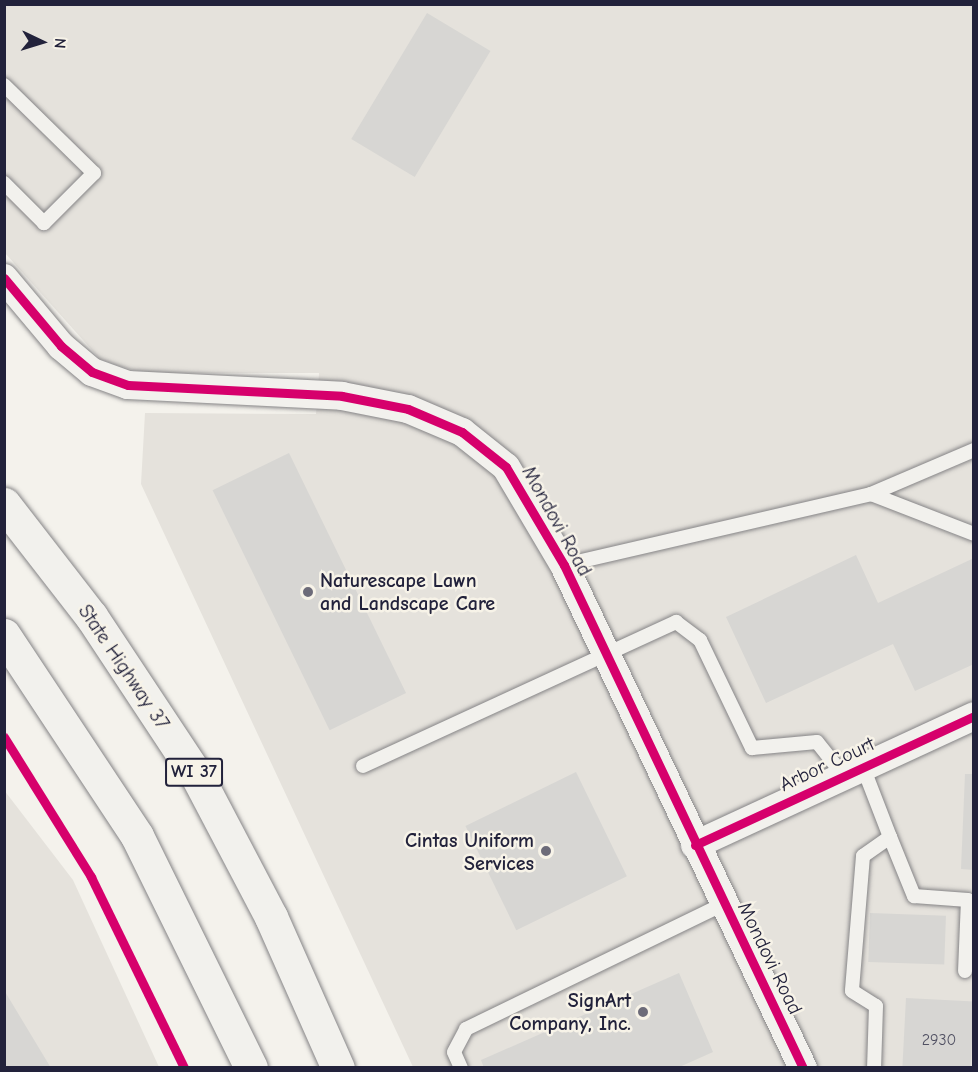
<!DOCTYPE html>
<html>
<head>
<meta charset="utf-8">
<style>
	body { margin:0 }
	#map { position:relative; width:978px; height:1072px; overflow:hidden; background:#f4f2ec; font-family:"Comic Neue",sans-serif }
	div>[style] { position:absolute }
	.built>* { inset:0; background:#e5e2dc }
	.building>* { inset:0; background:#d7d6d3; transform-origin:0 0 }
	.roads { filter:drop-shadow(0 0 2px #858486) drop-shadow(0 0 2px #858486) }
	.lane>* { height:14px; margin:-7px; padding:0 7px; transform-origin:7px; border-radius:7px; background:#f2f1ed }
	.street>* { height:28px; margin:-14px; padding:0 14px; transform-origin:14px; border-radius:14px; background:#f2f1ed }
	.primary>* { height:33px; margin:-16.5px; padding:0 16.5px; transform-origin:16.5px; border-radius:16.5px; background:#f2f1ed }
	.cycleway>* { height:9px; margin:-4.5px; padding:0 4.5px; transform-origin:4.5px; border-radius:4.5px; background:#d6006c }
	.dots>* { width:16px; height:16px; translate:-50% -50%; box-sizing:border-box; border:3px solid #f7f3e8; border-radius:50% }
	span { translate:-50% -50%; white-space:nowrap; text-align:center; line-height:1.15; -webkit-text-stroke:5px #f7f3e8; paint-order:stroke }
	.number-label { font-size:16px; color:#4f4f61 }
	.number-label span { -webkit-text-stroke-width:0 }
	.shield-label span { padding:2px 4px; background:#f7f3e8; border:2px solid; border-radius:4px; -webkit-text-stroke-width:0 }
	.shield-label { font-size:18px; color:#22223b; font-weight:700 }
	.street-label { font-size:20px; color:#22223b }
	.poi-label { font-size:20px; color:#22223b; font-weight:700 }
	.left { translate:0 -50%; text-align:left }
	.right { translate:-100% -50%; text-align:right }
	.frame { position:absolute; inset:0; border:6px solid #22223b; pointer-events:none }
	.north { position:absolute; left:12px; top:12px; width:60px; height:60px; -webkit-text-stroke:4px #f7f3e8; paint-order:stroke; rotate:94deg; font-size:16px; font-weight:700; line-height:24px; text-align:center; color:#22223b }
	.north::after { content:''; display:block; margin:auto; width:21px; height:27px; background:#22223b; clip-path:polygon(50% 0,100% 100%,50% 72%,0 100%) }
</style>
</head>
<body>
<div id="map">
	<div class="built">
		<i style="clip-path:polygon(4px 5px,973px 5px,973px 1067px,413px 1067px,141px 484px,145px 413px,316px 414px,319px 373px,145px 373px,119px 366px,100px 359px,5px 253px)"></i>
		<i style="clip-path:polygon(4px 790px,73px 880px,159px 1067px,5px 1067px)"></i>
	</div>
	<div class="building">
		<i style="left:427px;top:13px;width:74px;height:147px;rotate:31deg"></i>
		<i style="left:289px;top:453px;width:267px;height:85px;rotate:64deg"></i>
		<i style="clip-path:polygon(856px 555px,878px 603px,974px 558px,974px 664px,915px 691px,893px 644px,766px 703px,726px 617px)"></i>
		<i style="left:576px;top:772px;width:116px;height:123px;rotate:64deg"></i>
		<i style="clip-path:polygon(965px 774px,974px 774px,974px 870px,961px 869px)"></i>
		<i style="left:870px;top:913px;width:76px;height:49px;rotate:2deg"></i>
		<i style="clip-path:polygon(679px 973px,713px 1052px,677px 1068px,484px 1068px,481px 1060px)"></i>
		<i style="clip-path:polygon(4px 990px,51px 1068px,4px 1068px)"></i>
		<i style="left:906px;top:998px;width:68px;height:70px;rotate:3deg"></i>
	</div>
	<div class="roads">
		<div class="lane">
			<i style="left:4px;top:85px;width:126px;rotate:44.4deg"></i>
			<i style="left:94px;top:173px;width:71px;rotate:135deg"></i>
			<i style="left:44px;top:223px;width:57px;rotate:-135deg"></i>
			<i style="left:871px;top:494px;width:112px;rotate:-23.1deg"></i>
			<i style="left:564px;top:565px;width:315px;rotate:-13deg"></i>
			<i style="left:871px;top:494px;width:110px;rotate:21.2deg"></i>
			<i style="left:363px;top:766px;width:345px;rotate:-24.7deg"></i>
			<i style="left:676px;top:622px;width:30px;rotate:37deg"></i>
			<i style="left:700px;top:640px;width:120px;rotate:64.3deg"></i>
			<i style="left:752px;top:748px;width:65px;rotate:-5.3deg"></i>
			<i style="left:817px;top:742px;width:43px;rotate:51.5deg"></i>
			<i style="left:863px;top:767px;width:75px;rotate:68.9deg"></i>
			<i style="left:890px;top:837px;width:33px;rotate:145deg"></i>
			<i style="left:863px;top:856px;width:135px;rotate:94.7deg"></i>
			<i style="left:852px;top:991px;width:28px;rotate:32deg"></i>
			<i style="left:876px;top:1006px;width:62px;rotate:91.8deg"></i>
			<i style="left:890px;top:837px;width:64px;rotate:67.9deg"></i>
			<i style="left:914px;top:896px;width:54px;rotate:4.2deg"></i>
			<i style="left:968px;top:900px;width:71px;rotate:92.4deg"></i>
			<i style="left:461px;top:1068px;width:17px;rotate:-114deg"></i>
			<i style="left:454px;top:1052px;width:26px;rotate:-62deg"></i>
			<i style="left:466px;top:1029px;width:287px;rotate:-25.9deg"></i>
		</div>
		<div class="street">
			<i style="left:4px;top:278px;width:89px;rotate:50deg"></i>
			<i style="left:61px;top:346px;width:40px;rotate:40deg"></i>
			<i style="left:92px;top:372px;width:38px;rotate:20deg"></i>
			<i style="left:128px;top:385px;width:214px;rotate:2.9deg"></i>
			<i style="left:342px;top:396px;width:67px;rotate:11.1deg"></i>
			<i style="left:408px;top:409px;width:59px;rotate:23.1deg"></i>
			<i style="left:462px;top:432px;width:56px;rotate:38.5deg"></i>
			<i style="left:506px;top:467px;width:114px;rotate:59.4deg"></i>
			<i style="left:564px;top:565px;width:557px;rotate:64.59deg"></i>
			<i style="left:695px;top:845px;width:307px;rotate:-24.8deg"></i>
		</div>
		<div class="primary">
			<i style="left:4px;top:504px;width:142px;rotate:52.2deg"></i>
			<i style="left:91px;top:616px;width:192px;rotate:56.5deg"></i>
			<i style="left:197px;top:776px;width:159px;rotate:62.3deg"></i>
			<i style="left:271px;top:917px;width:165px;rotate:66.1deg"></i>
			<i style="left:4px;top:635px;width:241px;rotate:56.5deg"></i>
			<i style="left:137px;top:836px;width:258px;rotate:63.8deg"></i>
		</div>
	</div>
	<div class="cycleway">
		<i style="left:4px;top:278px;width:89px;rotate:50deg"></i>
		<i style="left:61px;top:346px;width:40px;rotate:40deg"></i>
		<i style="left:92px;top:372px;width:38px;rotate:20deg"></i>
		<i style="left:128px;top:385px;width:214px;rotate:2.9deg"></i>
		<i style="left:342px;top:396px;width:67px;rotate:11.1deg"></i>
		<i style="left:408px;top:409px;width:59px;rotate:23.1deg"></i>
		<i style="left:462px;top:432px;width:56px;rotate:38.5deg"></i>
		<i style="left:506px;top:467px;width:114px;rotate:59.4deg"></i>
		<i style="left:564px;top:565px;width:557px;rotate:64.59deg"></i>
		<i style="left:4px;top:737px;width:165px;rotate:58.1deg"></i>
		<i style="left:91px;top:877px;width:212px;rotate:64deg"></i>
		<i style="left:695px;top:845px;width:307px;rotate:-24.8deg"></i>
	</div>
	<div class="dots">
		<i style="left:308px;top:592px;background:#6c6b79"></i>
		<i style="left:546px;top:851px;background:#6c6b79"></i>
		<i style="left:643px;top:1012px;background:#6c6b79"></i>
	</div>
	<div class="number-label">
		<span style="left:939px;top:1040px">2930</span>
	</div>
	<div class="shield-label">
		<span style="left:194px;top:772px">WI 37</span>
	</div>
	<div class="street-label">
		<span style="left:557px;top:521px;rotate:61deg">Mondovi Road</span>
		<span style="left:124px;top:667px;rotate:56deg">State Highway 37</span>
		<span style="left:827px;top:764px;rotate:-25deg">Arbor Court</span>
		<span style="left:770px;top:958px;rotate:64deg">Mondovi Road</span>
	</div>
	<div class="poi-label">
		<span class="left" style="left:320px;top:592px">Naturescape Lawn<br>and Landscape Care</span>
		<span class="right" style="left:534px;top:852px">Cintas Uniform<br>Services</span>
		<span class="right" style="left:631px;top:1012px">SignArt<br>Company, Inc.</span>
	</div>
	<div class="frame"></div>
	<div class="north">N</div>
</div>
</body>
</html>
